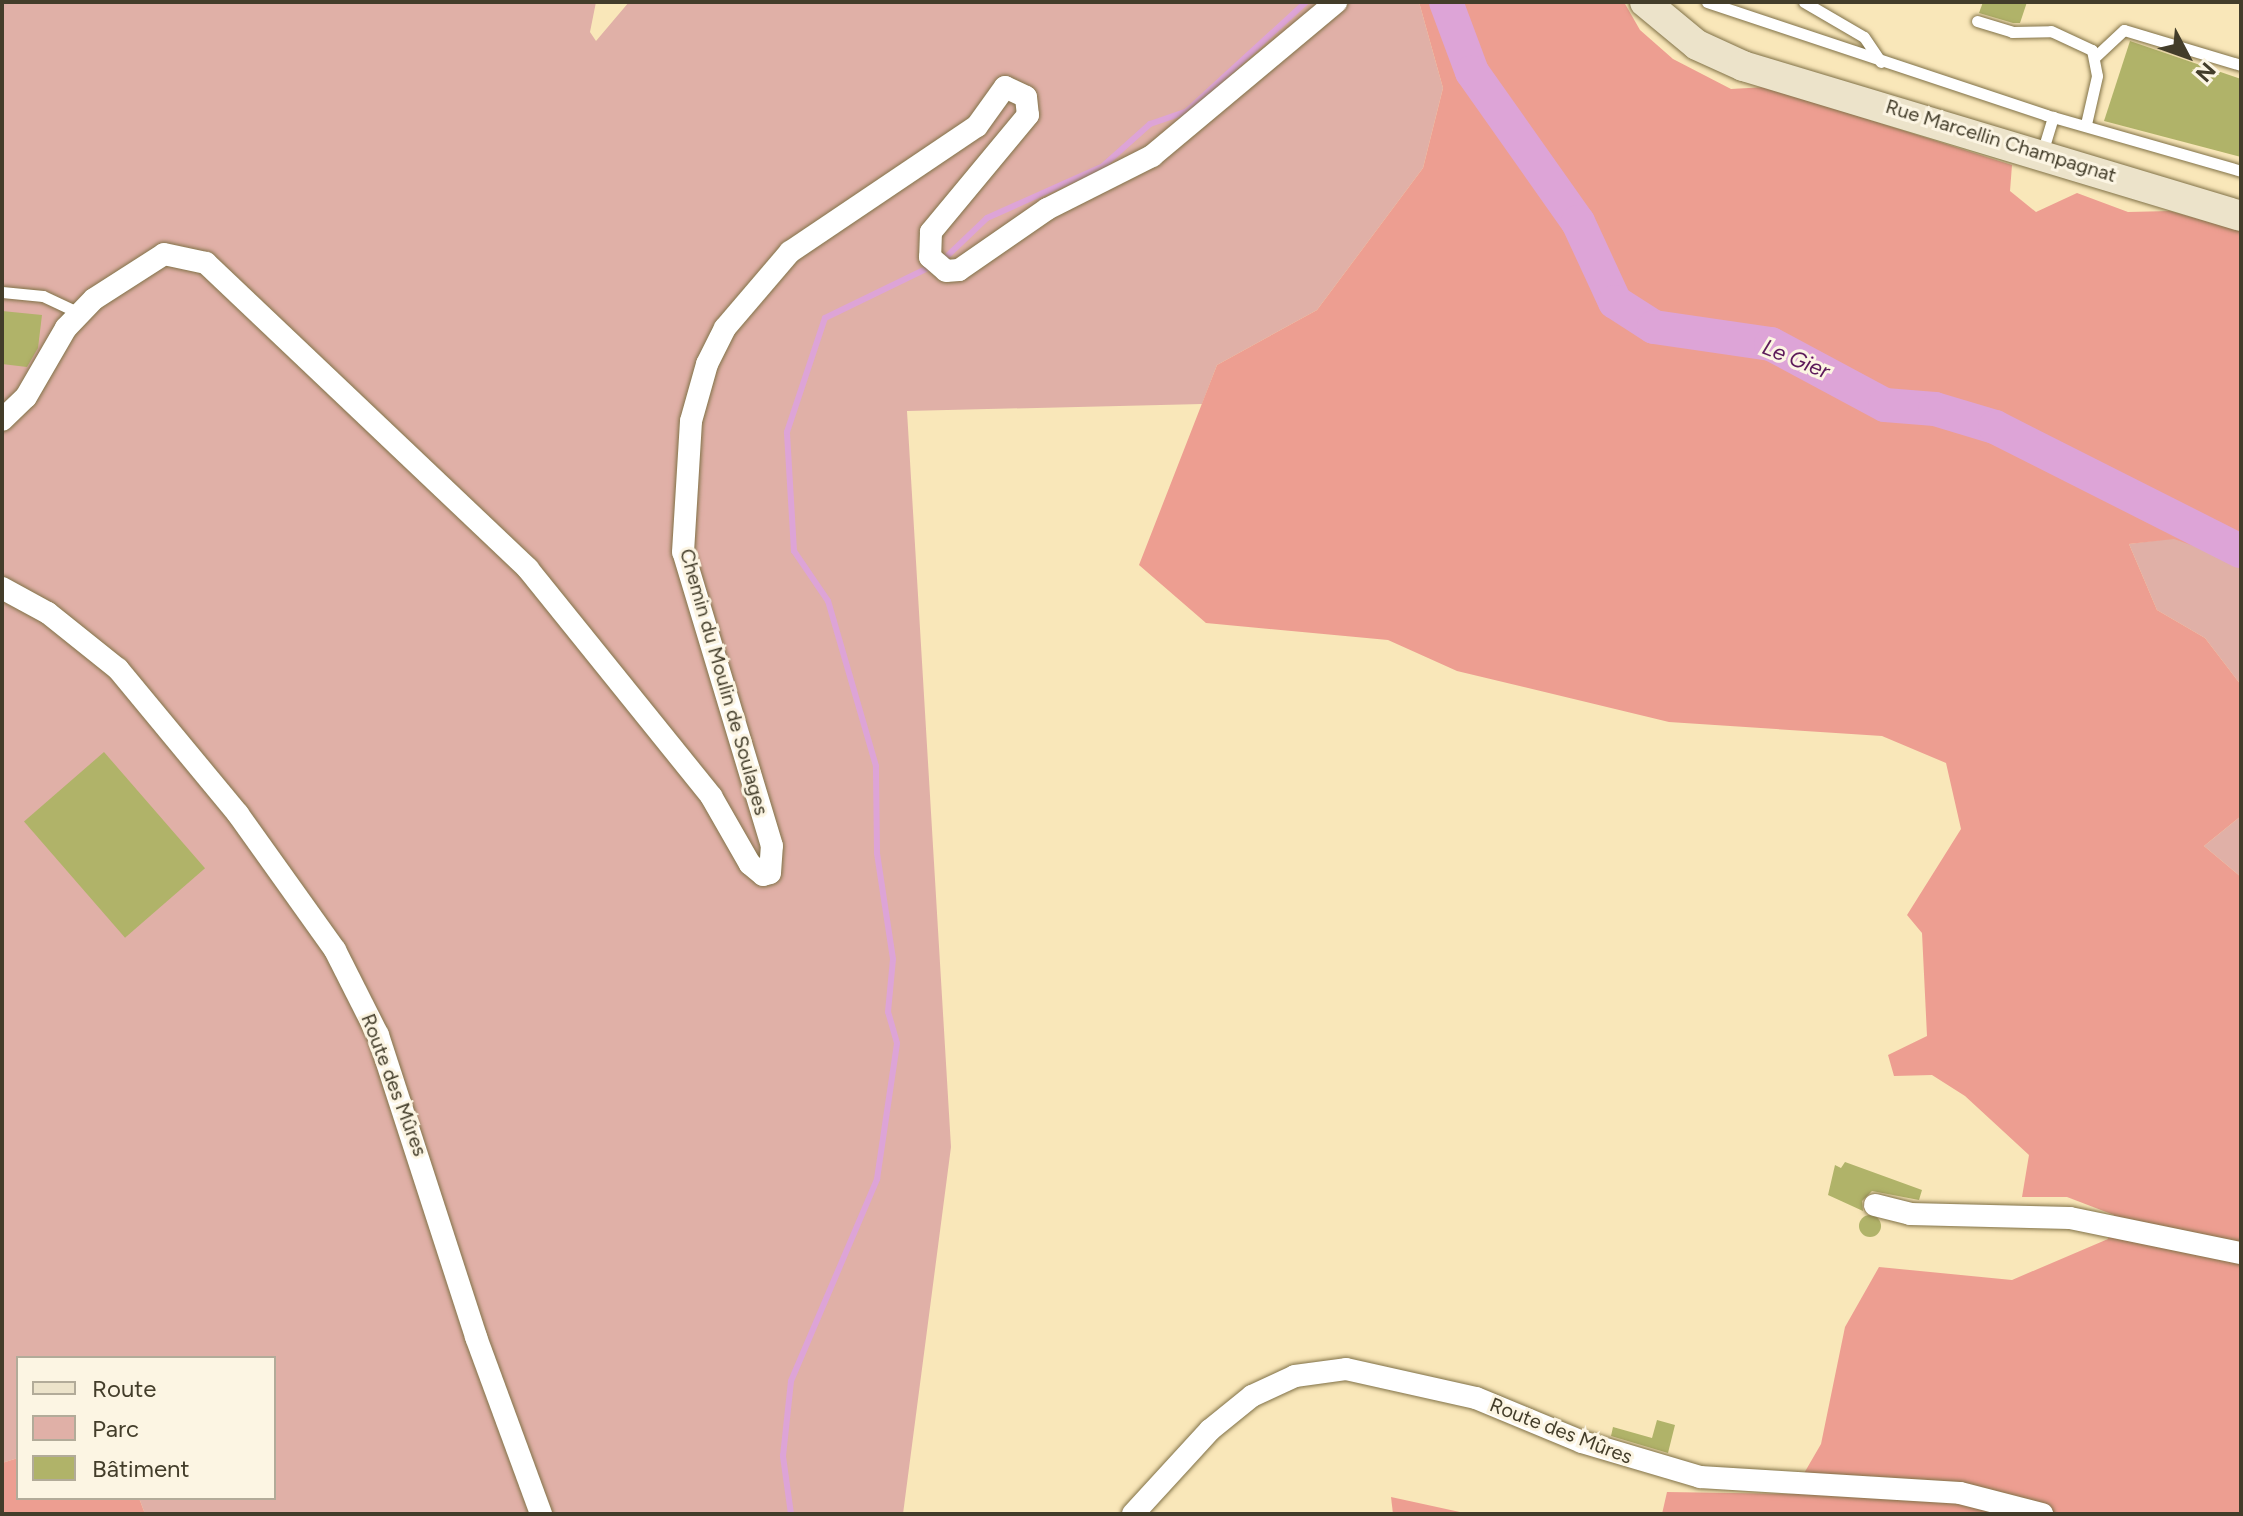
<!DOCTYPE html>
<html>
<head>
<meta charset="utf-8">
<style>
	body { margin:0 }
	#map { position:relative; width:2243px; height:1516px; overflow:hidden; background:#f9e7b9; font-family:Figtree,sans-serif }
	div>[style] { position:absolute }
	.green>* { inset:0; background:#e0b0a7 }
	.forest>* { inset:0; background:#ed9e91 }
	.stream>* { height:6px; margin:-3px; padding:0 3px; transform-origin:3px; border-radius:3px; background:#dda4d7 }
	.river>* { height:34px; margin:-17px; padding:0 17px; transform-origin:17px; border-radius:17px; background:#dda4d7 }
	.building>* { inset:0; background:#b0b369; transform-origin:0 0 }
	.round { border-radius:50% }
	.roads { filter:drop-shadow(0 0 2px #807147) drop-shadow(0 0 2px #807147) }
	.lane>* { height:11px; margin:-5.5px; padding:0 5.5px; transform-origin:5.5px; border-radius:5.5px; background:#fff }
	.street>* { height:22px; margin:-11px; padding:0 11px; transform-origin:11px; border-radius:11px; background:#fff }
	.secondary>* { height:30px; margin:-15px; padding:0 15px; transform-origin:15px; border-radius:15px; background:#ece3ca }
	span { translate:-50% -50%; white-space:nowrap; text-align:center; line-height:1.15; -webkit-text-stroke:6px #fcf5e3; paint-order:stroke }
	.street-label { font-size:20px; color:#433d2a }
	.water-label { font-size:22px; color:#5d1a5a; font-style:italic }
	.frame { position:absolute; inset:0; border:4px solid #433d2a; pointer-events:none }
	.legend { position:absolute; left:16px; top:1356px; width:260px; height:144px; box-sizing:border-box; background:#fcf5e3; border:2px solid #b2ab99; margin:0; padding:10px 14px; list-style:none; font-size:24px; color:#433d2a }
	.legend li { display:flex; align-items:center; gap:16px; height:40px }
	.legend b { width:40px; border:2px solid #b2ab99 }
	.north { position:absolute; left:2147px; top:16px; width:80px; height:80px; -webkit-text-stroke:6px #fcf5e3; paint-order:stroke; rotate:131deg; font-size:22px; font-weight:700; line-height:32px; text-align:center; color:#433d2a }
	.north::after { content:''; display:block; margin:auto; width:28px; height:36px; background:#433d2a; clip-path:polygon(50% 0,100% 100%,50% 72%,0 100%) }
</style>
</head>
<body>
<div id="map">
	<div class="green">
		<i style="clip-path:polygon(2px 2px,596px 2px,590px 32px,596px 41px,629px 2px,1419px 2px,1443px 88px,1423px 168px,1317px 310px,1217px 365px,1202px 404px,907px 411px,951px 1147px,903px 1514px,145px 1514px,139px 1498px,274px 1498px,274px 1358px,18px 1358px,18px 1458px,2px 1463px)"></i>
		<i style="clip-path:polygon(2174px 538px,2241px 563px,2241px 685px,2205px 638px,2157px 610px,2129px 544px)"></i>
		<i style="clip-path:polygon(2241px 816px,2241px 877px,2204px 846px)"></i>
	</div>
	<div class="forest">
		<i style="clip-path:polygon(1419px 2px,1624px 2px,1640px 30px,1673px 59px,1731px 89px,1766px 87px,2012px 165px,2010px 191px,2036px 212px,2077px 193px,2128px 212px,2170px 211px,2241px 231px,2241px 563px,2174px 539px,2129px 544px,2157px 610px,2205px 638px,2241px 685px,2241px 816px,2204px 846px,2241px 877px,2241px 1514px,1662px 1514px,1667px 1492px,1792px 1494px,1821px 1444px,1845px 1327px,1879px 1267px,2012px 1280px,2108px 1239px,2114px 1215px,2067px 1197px,2022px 1197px,2029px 1155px,1965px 1096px,1932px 1075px,1894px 1076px,1888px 1055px,1927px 1036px,1922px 933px,1907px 915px,1961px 829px,1946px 763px,1882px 736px,1669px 722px,1457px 671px,1388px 640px,1206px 623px,1139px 565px,1217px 365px,1317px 310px,1423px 168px,1443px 88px)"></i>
		<i style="clip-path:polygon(18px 1458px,18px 1498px,139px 1498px,145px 1514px,2px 1514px,2px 1463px)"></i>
		<i style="clip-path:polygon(1391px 1497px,1469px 1514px,1393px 1514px)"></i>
	</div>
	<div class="stream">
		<i style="left:943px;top:260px;width:61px;rotate:-43.7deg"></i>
		<i style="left:987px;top:218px;width:127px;rotate:-24.1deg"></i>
		<i style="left:1103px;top:166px;width:63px;rotate:-41.8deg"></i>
		<i style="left:1150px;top:124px;width:39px;rotate:-19deg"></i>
		<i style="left:1187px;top:111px;width:161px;rotate:-42.5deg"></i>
		<i style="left:791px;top:1514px;width:59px;rotate:-97.9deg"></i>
		<i style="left:783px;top:1456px;width:75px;rotate:-83.9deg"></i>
		<i style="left:791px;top:1381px;width:220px;rotate:-66.9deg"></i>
		<i style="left:877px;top:1179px;width:137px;rotate:-81.6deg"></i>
		<i style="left:897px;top:1043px;width:32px;rotate:-106deg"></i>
		<i style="left:888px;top:1012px;width:53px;rotate:-84.6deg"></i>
		<i style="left:893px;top:959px;width:107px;rotate:-98.6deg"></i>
		<i style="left:877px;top:853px;width:87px;rotate:-90.7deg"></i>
		<i style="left:876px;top:766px;width:172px;rotate:-106.2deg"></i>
		<i style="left:828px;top:601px;width:60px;rotate:-124.2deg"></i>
		<i style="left:794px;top:551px;width:119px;rotate:-93.4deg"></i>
		<i style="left:787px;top:432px;width:120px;rotate:-71.6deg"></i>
		<i style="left:825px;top:318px;width:119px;rotate:-25.9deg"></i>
	</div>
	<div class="river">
		<i style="left:1446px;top:2px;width:75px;rotate:69.6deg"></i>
		<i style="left:1472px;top:72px;width:184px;rotate:54.8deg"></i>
		<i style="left:1578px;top:222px;width:88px;rotate:65.2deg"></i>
		<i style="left:1615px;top:302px;width:46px;rotate:32.7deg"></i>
		<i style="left:1654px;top:327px;width:118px;rotate:8.3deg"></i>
		<i style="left:1771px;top:344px;width:129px;rotate:28.2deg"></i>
		<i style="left:1885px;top:405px;width:50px;rotate:4.6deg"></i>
		<i style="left:1935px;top:409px;width:63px;rotate:16.7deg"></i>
		<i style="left:1995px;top:427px;width:275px;rotate:26.8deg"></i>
	</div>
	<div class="building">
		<i style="clip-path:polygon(1983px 2px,2027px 2px,2020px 23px,2013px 23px,1979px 13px)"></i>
		<i style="clip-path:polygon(2130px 41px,2241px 79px,2241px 157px,2104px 121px)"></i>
		<i style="clip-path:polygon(2px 311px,42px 315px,38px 348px,27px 367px,2px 364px)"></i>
		<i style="left:104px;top:752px;width:154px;height:106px;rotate:49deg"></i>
		<i style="clip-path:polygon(1845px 1162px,1922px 1190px,1919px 1200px,1872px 1191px,1862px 1201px,1863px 1211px,1828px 1195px,1835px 1165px,1841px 1168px)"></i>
		<i class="round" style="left:1859px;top:1215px;width:22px;height:22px"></i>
		<i style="clip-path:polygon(1657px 1420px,1675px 1425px,1668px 1453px,1611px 1436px,1613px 1427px,1652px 1438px)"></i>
	</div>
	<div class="roads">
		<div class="lane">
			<i style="left:1707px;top:2px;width:357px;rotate:18.4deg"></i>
			<i style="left:2046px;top:115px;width:203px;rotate:16deg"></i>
			<i style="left:1804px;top:2px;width:69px;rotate:30.3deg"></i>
			<i style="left:1864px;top:37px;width:30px;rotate:56deg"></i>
			<i style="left:1977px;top:21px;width:37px;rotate:17deg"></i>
			<i style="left:2012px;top:32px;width:39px;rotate:-1deg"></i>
			<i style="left:2051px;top:31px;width:45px;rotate:24.9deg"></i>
			<i style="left:2092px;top:50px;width:26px;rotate:79deg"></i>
			<i style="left:2097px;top:76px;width:49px;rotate:102.9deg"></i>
			<i style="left:2096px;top:56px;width:38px;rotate:-43deg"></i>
			<i style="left:2124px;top:30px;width:122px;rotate:16.7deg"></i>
			<i style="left:2042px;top:153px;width:38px;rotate:-73deg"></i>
			<i style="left:2px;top:292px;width:41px;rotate:5.6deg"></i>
			<i style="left:43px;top:296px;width:40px;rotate:25deg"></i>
		</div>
		<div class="street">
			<i style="left:2px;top:420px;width:33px;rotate:-44deg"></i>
			<i style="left:26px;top:397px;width:80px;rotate:-59.9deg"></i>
			<i style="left:66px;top:328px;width:40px;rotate:-46deg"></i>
			<i style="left:94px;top:299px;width:83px;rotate:-32.7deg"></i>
			<i style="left:164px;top:254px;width:43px;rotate:12.1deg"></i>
			<i style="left:206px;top:263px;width:444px;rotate:43.5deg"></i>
			<i style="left:528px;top:569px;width:292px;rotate:51.1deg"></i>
			<i style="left:711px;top:796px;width:78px;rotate:60.2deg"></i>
			<i style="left:750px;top:864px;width:17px;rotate:40deg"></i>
			<i style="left:763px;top:875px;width:7px;rotate:-16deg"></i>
			<i style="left:770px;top:873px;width:27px;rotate:-86deg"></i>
			<i style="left:772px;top:846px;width:307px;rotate:-106.8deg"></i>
			<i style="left:683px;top:552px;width:131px;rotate:-86.5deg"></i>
			<i style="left:691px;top:421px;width:59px;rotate:-74.3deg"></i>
			<i style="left:707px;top:364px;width:40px;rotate:-63.4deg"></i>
			<i style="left:725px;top:328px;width:100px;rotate:-49.5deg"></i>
			<i style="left:790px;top:252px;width:225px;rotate:-34deg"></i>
			<i style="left:977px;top:126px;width:48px;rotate:-54.3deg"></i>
			<i style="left:1005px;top:87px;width:23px;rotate:25deg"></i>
			<i style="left:1026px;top:97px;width:18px;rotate:84deg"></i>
			<i style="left:1028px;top:115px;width:152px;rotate:129.7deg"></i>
			<i style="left:931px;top:232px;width:25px;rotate:92deg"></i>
			<i style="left:930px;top:257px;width:21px;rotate:41deg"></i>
			<i style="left:946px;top:271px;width:13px;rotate:-4deg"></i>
			<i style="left:959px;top:270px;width:107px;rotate:-34.7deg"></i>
			<i style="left:1047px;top:209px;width:118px;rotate:-26.8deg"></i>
			<i style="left:1152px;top:156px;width:240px;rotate:-39.9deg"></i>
			<i style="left:2px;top:588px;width:52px;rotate:28.5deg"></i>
			<i style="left:48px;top:613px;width:90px;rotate:38.7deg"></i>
			<i style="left:118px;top:669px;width:188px;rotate:50.4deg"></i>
			<i style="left:238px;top:814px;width:167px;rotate:54.5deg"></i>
			<i style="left:335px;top:950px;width:95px;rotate:63.2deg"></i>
			<i style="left:378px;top:1035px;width:318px;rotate:72deg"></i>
			<i style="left:476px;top:1337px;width:189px;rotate:69.8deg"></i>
			<i style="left:1875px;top:1205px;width:36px;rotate:14deg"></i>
			<i style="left:1910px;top:1214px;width:160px;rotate:1.4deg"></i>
			<i style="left:2070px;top:1218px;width:175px;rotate:11.6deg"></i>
			<i style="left:1133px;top:1514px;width:114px;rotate:-47.5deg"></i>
			<i style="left:1210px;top:1430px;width:54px;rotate:-39deg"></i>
			<i style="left:1252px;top:1396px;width:47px;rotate:-24.9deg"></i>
			<i style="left:1295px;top:1376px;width:51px;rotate:-7.8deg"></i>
			<i style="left:1346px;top:1369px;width:133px;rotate:12.6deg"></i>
			<i style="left:1476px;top:1398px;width:115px;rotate:22.5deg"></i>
			<i style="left:1582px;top:1442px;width:123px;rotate:16.5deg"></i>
			<i style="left:1700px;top:1477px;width:260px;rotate:3.5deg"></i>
			<i style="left:1960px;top:1493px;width:85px;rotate:14.4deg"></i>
		</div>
		<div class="secondary">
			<i style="left:1645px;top:2px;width:67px;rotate:39.6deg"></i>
			<i style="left:1697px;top:45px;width:51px;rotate:24.5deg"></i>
			<i style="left:1743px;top:66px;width:520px;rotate:16.76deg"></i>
		</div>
	</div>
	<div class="street-label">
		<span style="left:2001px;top:141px;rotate:17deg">Rue Marcellin Champagnat</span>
		<span style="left:724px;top:682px;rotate:74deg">Chemin du Moulin de Soulages</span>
		<span style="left:394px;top:1085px;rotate:69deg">Route des Mûres</span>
		<span style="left:1561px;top:1431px;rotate:21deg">Route des Mûres</span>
	</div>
	<div class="water-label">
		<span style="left:1796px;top:359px;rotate:22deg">Le Gier</span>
	</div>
	<div class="frame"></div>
	<ul class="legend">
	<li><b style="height:10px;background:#ece3ca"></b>Route</li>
	<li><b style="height:22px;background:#e0b0a7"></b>Parc</li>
	<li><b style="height:22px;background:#b0b369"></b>Bâtiment</li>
	</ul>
	<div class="north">N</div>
</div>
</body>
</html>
